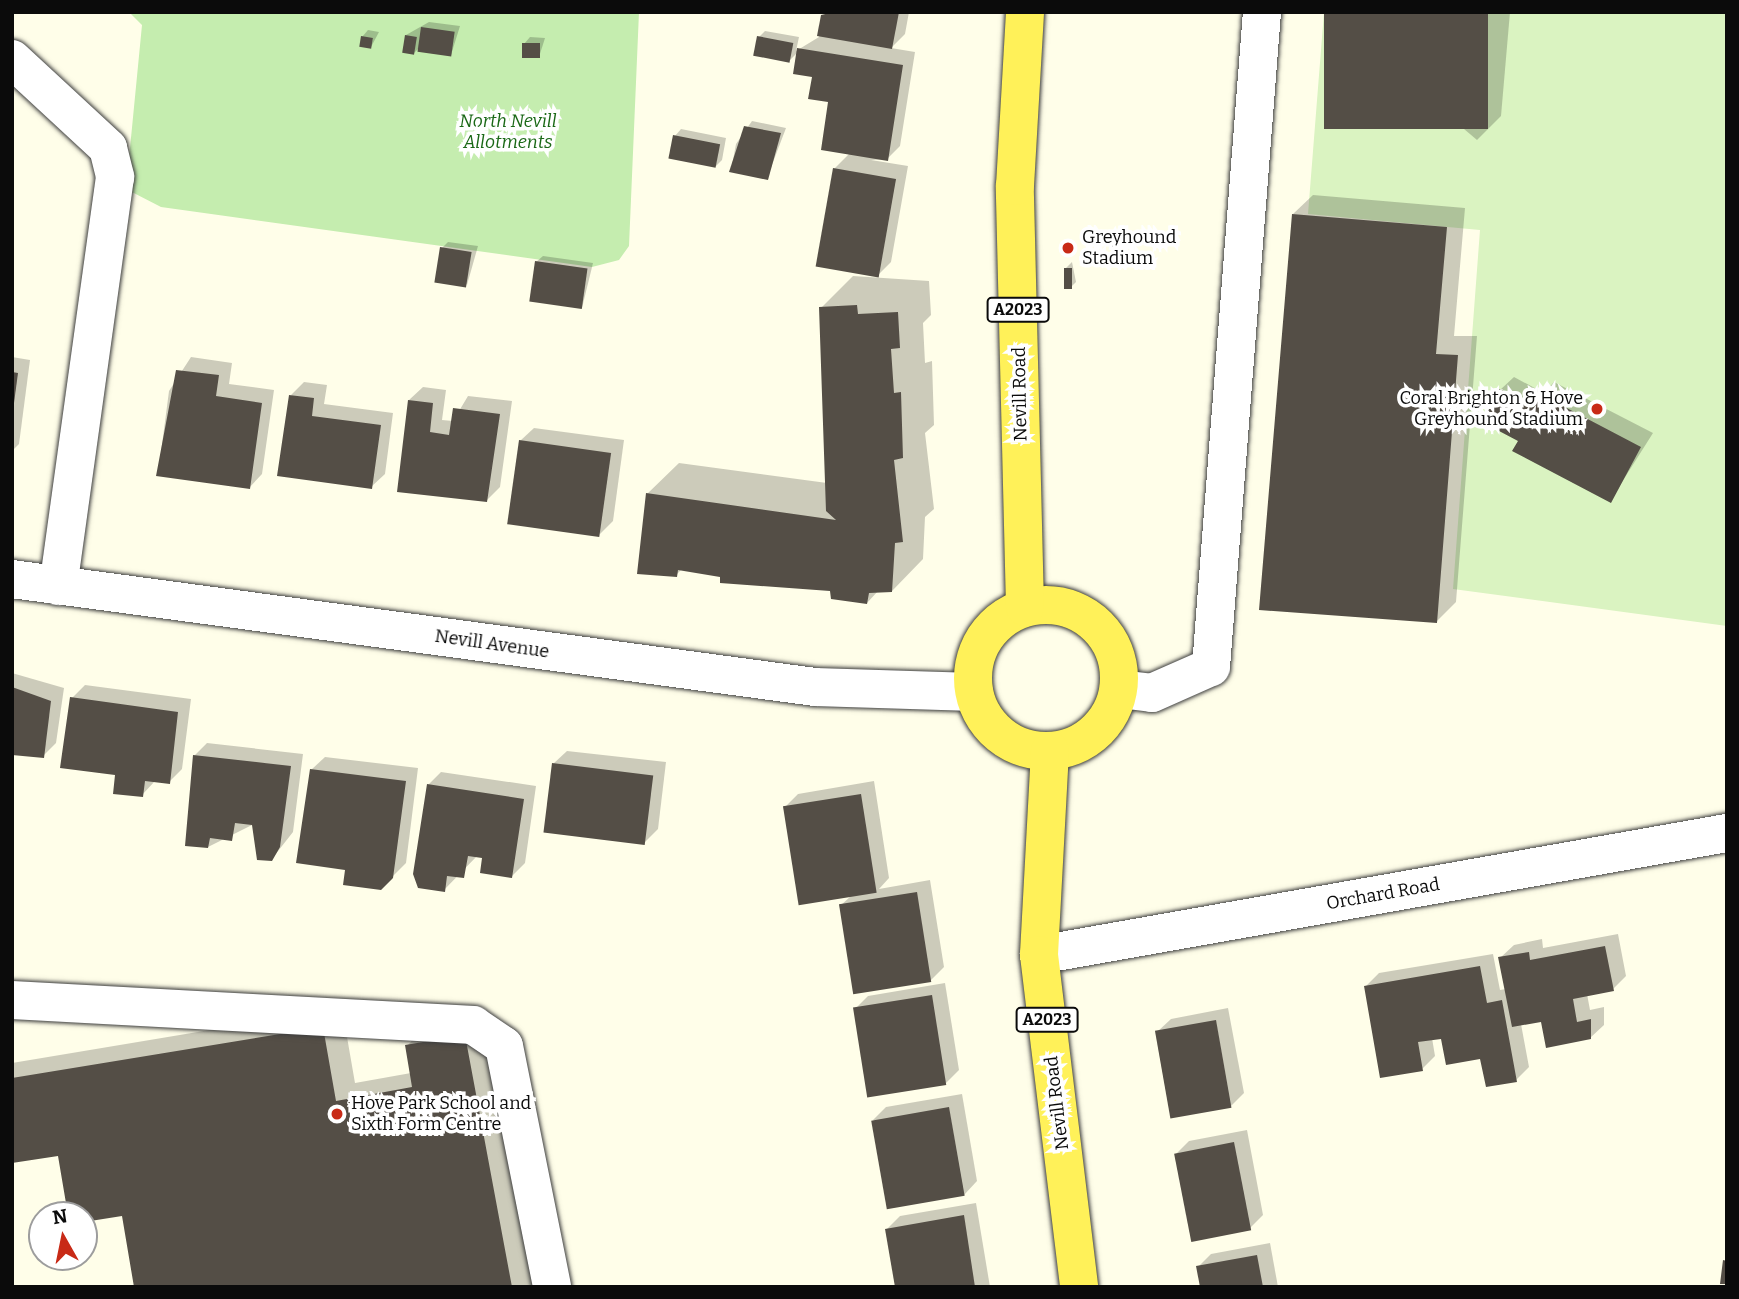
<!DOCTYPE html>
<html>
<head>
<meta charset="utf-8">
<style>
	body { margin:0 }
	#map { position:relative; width:1739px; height:1299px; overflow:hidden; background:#fffee9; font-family:Bitter,serif }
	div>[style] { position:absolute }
	.green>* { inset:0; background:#c5edaf }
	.pitch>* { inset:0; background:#daf3c1 }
	.shadow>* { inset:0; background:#0003 }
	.building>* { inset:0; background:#544e46; transform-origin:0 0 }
	.roads { filter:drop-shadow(0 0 2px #3e3e3e) drop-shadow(0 0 2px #3e3e3e) }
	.minor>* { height:38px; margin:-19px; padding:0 19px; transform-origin:19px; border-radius:19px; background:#fff }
	.major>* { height:38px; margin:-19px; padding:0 19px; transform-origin:19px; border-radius:19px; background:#fff159 }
	.major>.ring { margin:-19px; padding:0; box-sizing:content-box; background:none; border:38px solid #fff159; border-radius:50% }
	.dots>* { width:19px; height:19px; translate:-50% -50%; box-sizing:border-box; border:4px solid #fff; border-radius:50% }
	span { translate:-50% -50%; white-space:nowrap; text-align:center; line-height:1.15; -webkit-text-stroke:7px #fff; paint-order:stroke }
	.shield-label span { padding:2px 5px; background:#fff; border:2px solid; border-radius:5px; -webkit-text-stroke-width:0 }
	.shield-label { font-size:16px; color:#0b0b0b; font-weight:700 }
	.park-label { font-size:18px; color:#1a6816; font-style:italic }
	.poi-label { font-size:18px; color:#0b0b0b }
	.left { translate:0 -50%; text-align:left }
	.right { translate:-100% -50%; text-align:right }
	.street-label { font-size:18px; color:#0b0b0b }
	.frame { position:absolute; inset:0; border:14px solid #0b0b0b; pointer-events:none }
	.north { position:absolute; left:28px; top:1201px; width:70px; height:70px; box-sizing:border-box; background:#fff; border:2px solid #9d9d9d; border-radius:50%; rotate:351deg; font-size:19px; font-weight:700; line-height:28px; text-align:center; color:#0b0b0b }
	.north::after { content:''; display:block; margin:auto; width:24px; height:32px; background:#c82a16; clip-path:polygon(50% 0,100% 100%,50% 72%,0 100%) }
</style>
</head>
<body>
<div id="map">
	<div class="green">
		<i style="clip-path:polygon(129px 12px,639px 12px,629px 246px,619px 260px,592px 267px,161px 207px,126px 189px,142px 25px)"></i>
	</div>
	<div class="pitch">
		<i style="clip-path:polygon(1324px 12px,1727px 12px,1727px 626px,1453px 589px,1480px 230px,1308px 214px)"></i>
	</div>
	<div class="shadow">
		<i style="clip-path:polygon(826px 12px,909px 12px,905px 34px,891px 48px,915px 52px,900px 146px,887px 159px,871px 160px,908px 166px,891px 262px,876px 277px,834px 169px,850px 153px,830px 101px,799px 51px,790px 60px,759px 37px,765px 31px,799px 37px,796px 51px,819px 37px)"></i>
		<i style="clip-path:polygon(1326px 12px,1510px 12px,1501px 116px,1477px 140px)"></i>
		<i style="clip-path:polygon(429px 22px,460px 26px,451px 55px,420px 47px,414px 53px,406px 35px)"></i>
		<i style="clip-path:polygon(368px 30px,379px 32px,371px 47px,362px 37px)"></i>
		<i style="clip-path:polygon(530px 37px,545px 38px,539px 57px,524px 44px)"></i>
		<i style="clip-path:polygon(752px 121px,786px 128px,767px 178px,731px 171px,736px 144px)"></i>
		<i style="clip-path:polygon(681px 129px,726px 138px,722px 160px,716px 166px,675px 136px)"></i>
		<i style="clip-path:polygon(1313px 195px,1465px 208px,1454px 336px,1477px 336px,1456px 602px,1437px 621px,1293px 214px)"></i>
		<i style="clip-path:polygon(448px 242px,478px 246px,467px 285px,442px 248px)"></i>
		<i style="clip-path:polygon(543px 256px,593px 263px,582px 308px,536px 262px)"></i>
		<i style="clip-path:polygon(1072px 262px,1076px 282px,1070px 288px,1066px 268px)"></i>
		<i style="clip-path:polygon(853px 276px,929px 281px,931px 315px,923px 323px,925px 363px,932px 361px,934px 425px,925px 433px,934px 509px,925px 517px,923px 559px,892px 591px,878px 591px,867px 603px,832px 590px,682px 569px,676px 575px,647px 494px,679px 463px,827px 483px,821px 308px)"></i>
		<i style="clip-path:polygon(12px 357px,30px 360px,19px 444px,12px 451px)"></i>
		<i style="clip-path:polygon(191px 357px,232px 363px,229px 384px,274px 390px,262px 474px,249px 488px,158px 475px,169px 391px)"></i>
		<i style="clip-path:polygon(1514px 377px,1544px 393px,1554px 382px,1653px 433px,1610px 501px,1500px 390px)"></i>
		<i style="clip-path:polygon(304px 382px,327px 385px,324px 404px,393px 413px,385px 474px,371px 487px,291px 395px)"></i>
		<i style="clip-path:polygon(423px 387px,446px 390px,442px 420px,453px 421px,468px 396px,512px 401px,500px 487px,487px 500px,399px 490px,409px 400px)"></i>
		<i style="clip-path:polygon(534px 428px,624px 440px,613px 521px,600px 534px,520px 441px)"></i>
		<i style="clip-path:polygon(12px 673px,64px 688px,56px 743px,43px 756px,12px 753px)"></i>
		<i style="clip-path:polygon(85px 685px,191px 699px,182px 769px,169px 782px,155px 781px,142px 795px,117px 774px,72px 698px)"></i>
		<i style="clip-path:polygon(207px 743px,303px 754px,293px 832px,271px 860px,254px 824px,208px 847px,194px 756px)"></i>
		<i style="clip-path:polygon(567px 751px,666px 762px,658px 829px,645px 842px,553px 764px)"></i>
		<i style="clip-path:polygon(325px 757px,418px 768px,406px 863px,381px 888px,311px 770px)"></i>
		<i style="clip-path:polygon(441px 772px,536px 786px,525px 863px,512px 876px,478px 855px,444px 890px,428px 785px)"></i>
		<i style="clip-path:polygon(874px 781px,889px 878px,879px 889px,930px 880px,944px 967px,931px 980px,840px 906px,851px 896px,785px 807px,798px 794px)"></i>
		<i style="clip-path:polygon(1618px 934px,1626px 976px,1613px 989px,1587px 994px,1590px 1010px,1604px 1007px,1604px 1025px,1590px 1038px,1543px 1020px,1521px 1024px,1529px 1067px,1516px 1080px,1442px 1037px,1432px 1038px,1435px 1056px,1422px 1069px,1366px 986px,1379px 973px,1493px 954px,1500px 990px,1506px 989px,1500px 958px,1514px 945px,1542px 939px,1543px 948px)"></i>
		<i style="clip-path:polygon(945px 983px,959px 1070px,946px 1083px,855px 1009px,868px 996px)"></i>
		<i style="clip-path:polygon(342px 1008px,355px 1083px,411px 1073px,407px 1046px,426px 1026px,484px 1017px,534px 1287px,136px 1287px,123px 1214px,84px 1221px,84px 1215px,69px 1215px,59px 1154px,12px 1162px,12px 1063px)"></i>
		<i style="clip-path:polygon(1228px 1008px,1244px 1093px,1231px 1106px,1157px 1032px,1171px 1019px)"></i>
		<i style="clip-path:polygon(962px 1094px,977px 1181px,964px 1195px,873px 1120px,886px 1107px)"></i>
		<i style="clip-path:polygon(1247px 1130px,1263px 1215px,1250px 1228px,1176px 1154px,1189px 1141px)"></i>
		<i style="clip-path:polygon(976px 1203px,990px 1287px,896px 1287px,887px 1229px,900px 1216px)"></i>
		<i style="clip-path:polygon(1270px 1243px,1278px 1287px,1202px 1287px,1198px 1267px,1211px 1254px)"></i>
	</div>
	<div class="building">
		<i style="clip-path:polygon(834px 12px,899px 12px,892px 49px,817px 36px,821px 15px)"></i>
		<i style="left:1324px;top:12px;width:164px;height:117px"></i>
		<i style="left:421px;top:27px;width:34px;height:25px;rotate:8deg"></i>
		<i style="left:405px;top:35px;width:12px;height:18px;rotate:9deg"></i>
		<i style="left:361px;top:36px;width:12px;height:11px;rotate:9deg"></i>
		<i style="left:757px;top:36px;width:37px;height:20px;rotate:11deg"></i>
		<i style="left:522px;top:43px;width:18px;height:15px"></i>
		<i style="clip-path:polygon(797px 48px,903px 65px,888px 161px,821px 150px,828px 102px,808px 99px,812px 77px,793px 74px)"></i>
		<i style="clip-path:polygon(744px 126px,781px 133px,768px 180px,729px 172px)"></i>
		<i style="left:673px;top:135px;width:48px;height:24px;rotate:11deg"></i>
		<i style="left:833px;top:168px;width:64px;height:100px;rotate:10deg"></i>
		<i style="clip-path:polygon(1292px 214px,1447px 227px,1436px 354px,1458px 355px,1437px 623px,1259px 610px)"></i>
		<i style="left:440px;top:247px;width:32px;height:36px;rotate:9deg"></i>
		<i style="left:535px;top:261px;width:53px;height:41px;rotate:8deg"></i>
		<i style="left:1064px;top:268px;width:8px;height:21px"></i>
		<i style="clip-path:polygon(857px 305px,858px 314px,898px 312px,900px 348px,891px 349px,894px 393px,901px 392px,903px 458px,894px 460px,903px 542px,895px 543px,892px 592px,869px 593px,867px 604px,831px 599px,830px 591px,720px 583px,720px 577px,678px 570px,677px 577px,637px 574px,646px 493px,836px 520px,826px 511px,819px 307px)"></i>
		<i style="clip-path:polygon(176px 370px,219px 375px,216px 396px,262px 403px,250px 489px,156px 476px)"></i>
		<i style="clip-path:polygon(12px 372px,18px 373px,14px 403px,12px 403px)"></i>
		<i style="clip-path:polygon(1499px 389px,1534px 407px,1540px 394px,1641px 447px,1611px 503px,1512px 451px,1518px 441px,1482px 422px)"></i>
		<i style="clip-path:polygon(289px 395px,314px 398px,312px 416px,381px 425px,372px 489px,277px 476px)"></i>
		<i style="clip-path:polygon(408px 400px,433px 403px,430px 432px,449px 435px,453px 408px,500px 414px,487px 502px,397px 492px)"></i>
		<i style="left:519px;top:440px;width:93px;height:85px;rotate:8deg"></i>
		<i style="clip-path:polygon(12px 687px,51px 701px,44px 758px,12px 755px)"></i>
		<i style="clip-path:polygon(70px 697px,178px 712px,170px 784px,145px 781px,143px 797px,113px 794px,115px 775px,60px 768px)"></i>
		<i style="clip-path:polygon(193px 755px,291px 766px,280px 847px,272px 861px,257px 860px,252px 825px,235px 823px,232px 841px,210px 838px,208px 848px,185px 846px)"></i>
		<i style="left:552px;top:763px;width:102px;height:70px;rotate:7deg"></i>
		<i style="clip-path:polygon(310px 769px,406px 781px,393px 878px,381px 890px,343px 885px,345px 870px,296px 863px)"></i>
		<i style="clip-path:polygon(427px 784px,524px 799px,512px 878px,480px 873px,482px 858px,468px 856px,464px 878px,447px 876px,445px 892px,418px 888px,413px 874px)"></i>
		<i style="left:861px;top:794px;width:100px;height:79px;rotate:81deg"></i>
		<i style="left:917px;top:892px;width:91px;height:79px;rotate:81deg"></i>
		<i style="clip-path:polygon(1605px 946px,1614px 991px,1573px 999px,1577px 1022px,1591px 1019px,1591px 1039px,1546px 1048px,1541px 1022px,1512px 1027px,1498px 957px,1529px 952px,1530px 960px)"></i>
		<i style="clip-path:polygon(1480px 966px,1487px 1003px,1502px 1000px,1517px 1082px,1486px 1087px,1480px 1059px,1446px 1065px,1441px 1039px,1418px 1042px,1423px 1071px,1380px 1078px,1364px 986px)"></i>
		<i style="left:932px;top:995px;width:91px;height:80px;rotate:81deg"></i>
		<i style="left:1216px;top:1020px;width:89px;height:62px;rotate:80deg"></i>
		<i style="clip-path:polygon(323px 1027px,336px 1101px,412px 1087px,405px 1045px,465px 1035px,512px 1287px,134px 1287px,122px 1216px,84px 1222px,84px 1215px,68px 1215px,58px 1156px,12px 1163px,12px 1078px)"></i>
		<i style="left:949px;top:1107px;width:90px;height:79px;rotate:80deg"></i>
		<i style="left:1234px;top:1142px;width:90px;height:61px;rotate:79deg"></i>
		<i style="clip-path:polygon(964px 1215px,975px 1287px,895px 1287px,885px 1229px)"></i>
		<i style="clip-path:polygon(1257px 1255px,1263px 1287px,1200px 1287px,1196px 1266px)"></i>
		<i style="clip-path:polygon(1723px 1260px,1727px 1261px,1727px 1284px,1720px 1284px)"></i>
	</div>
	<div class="roads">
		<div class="minor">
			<i style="left:12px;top:59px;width:131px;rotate:42.8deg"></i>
			<i style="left:108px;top:148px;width:30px;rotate:76deg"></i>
			<i style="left:115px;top:177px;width:413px;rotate:97.9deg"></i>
			<i style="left:12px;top:579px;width:810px;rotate:7.66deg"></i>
			<i style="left:815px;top:687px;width:159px;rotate:1.8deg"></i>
			<i style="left:1120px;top:689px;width:32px;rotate:7deg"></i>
			<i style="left:1152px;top:693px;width:64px;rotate:-23.8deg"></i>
			<i style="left:1211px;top:667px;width:657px;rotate:-85.55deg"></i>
			<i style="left:1039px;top:955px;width:699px;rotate:-10.06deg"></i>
			<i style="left:12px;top:1000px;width:462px;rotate:3.1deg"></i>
			<i style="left:473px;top:1025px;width:37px;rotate:34deg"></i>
			<i style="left:504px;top:1046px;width:246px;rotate:78.7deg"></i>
		</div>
		<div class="major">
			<i class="ring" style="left:973px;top:605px;width:108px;height:108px"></i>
			<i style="left:1025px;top:607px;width:421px;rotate:-91.4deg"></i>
			<i style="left:1015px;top:186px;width:174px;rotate:-86.7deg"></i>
			<i style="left:1050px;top:751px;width:204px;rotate:93.1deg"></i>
			<i style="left:1039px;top:955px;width:334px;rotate:83.1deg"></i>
		</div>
	</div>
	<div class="dots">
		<i style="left:1068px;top:248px;background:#c82a16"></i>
		<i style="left:1597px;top:409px;background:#c82a16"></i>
		<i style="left:337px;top:1114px;background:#c82a16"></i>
	</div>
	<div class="shield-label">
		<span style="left:1018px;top:310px">A2023</span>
		<span style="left:1047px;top:1020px">A2023</span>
	</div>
	<div class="park-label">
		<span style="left:508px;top:132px">North Nevill<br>Allotments</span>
	</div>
	<div class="poi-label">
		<span class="left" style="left:1082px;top:248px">Greyhound<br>Stadium</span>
		<span class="right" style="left:1583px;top:409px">Coral Brighton &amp; Hove<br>Greyhound Stadium</span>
		<span class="left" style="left:351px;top:1114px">Hove Park School and<br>Sixth Form Centre</span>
	</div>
	<div class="street-label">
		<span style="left:1020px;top:394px;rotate:-91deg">Nevill Road</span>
		<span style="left:492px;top:644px;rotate:8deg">Nevill Avenue</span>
		<span style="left:1383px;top:894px;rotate:-10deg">Orchard Road</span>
		<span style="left:1057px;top:1103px;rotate:-97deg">Nevill Road</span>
	</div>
	<div class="frame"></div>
	<div class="north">N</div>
</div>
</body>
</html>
